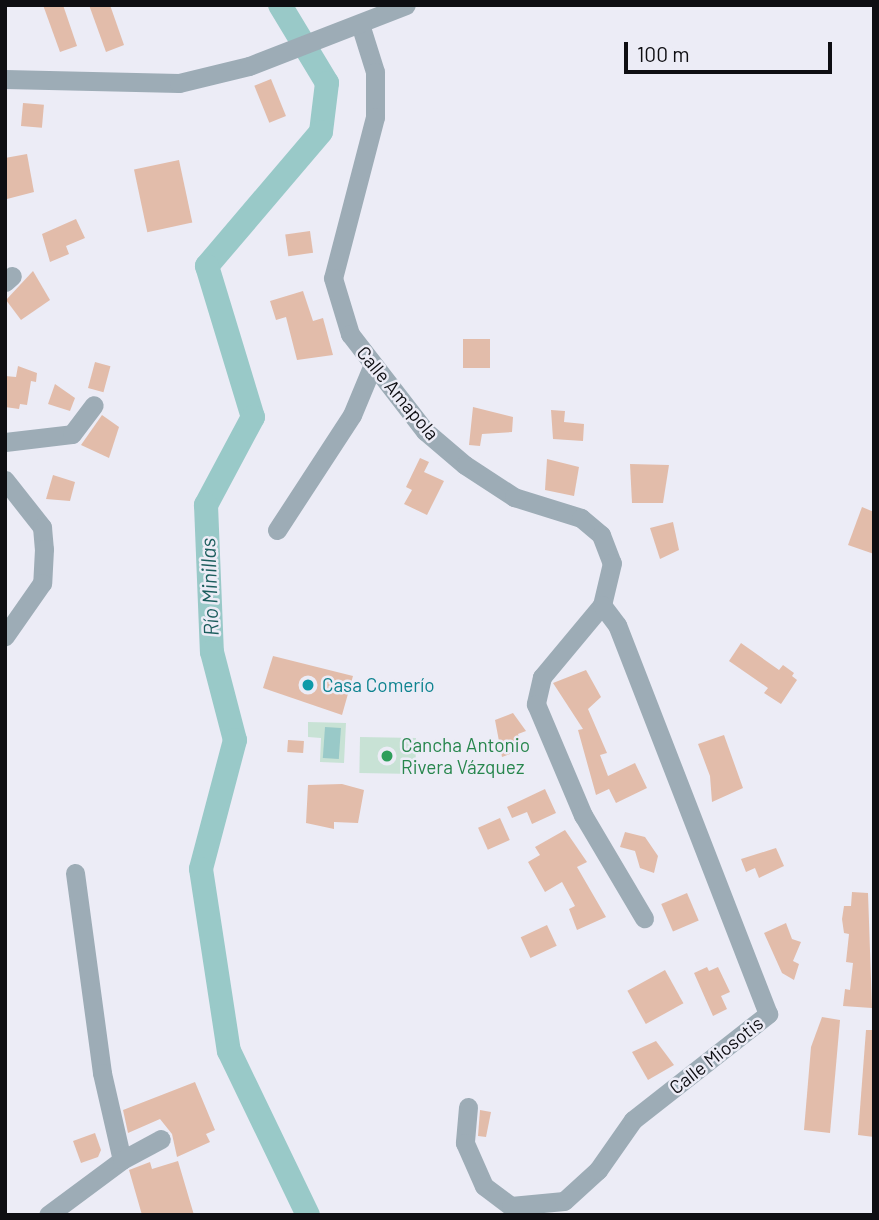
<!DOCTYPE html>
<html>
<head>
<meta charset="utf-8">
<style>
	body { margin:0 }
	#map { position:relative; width:879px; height:1220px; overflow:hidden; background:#ececf6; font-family:Barlow,sans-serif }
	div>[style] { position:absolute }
	.green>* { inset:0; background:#c8e2d5; transform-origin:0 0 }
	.water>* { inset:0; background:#99c9c8; transform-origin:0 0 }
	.river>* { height:24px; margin:-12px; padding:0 12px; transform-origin:12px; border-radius:12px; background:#99c9c8 }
	.building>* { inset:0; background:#e2bcaa; transform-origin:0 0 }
	.minor>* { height:19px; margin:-9.5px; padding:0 9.5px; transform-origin:9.5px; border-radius:9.5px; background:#9dacb6 }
	.dots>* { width:19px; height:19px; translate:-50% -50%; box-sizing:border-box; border:4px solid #ececf6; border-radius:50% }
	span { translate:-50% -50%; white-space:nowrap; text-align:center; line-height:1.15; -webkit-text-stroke:5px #ececf6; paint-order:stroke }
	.street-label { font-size:19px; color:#0e0e12 }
	.culture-label { font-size:19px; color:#0d838f }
	.left { translate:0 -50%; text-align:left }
	.leisure-label { font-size:19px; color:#27864d }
	.water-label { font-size:21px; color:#1b5d5d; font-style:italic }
	.frame { position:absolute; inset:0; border:7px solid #0e0e12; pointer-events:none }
	.scale { position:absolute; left:624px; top:42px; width:208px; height:32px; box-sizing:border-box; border:4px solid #0e0e12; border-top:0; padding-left:9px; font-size:21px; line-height:24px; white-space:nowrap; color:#0e0e12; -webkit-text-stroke:5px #ececf6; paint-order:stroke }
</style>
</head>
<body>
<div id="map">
	<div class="green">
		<i style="clip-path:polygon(308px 722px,346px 723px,344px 763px,320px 762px,321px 738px,308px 737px)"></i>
		<i style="left:360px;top:737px;width:56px;height:36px;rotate:1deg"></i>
	</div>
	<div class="water">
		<i style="left:325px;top:727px;width:16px;height:31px;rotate:4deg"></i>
	</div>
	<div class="river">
		<i style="left:280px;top:5px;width:91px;rotate:58.9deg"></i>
		<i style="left:327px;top:83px;width:49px;rotate:97deg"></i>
		<i style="left:321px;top:132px;width:176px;rotate:130.4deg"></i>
		<i style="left:207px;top:266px;width:158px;rotate:73.1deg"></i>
		<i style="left:253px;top:417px;width:100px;rotate:118.1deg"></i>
		<i style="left:206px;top:505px;width:147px;rotate:87.7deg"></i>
		<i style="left:212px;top:652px;width:91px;rotate:75.4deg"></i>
		<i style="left:235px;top:740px;width:133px;rotate:104.8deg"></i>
		<i style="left:201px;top:869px;width:184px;rotate:81.3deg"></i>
		<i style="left:229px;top:1051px;width:182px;rotate:64.3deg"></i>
	</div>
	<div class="building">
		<i style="clip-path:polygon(43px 5px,63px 5px,77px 46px,60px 52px)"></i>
		<i style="clip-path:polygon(89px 5px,110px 5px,124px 45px,106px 52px)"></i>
		<i style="left:271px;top:79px;width:40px;height:18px;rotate:68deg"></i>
		<i style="left:23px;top:103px;width:21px;height:23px;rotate:5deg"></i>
		<i style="clip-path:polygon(27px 154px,34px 192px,7px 199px,5px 158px)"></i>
		<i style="left:179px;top:160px;width:64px;height:46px;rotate:78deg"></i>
		<i style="clip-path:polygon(76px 219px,85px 238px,66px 246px,69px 254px,50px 262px,42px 234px)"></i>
		<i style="left:310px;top:231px;width:22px;height:25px;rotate:82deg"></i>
		<i style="clip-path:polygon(33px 271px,50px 300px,21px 320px,6px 300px)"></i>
		<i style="clip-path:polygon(303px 291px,313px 321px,323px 318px,333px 355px,297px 360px,286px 317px,276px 320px,270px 301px)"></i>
		<i style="left:463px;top:339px;width:27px;height:29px"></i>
		<i style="left:95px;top:362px;width:16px;height:27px;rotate:15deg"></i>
		<i style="clip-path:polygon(18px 366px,37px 373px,36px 382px,31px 381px,27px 405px,20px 404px,19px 409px,5px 407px,5px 376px,16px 377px)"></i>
		<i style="clip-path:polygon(55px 384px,75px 398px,70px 411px,48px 404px)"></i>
		<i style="clip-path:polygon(473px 407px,513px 417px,512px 432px,482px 434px,480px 446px,469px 445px)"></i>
		<i style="clip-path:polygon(551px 410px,565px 411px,564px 422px,584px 424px,583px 441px,553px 439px)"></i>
		<i style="clip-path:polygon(102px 415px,119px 427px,109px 458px,81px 445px)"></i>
		<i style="clip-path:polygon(420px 458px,429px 462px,424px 472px,444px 481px,427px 515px,404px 504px,412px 490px,406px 487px)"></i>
		<i style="clip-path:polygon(547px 459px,579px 467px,574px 496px,545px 490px)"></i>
		<i style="clip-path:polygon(630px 464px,669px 465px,663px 503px,632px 503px)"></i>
		<i style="clip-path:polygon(53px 475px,75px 482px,70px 501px,46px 499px)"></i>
		<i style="clip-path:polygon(862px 507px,874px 512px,874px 554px,848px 545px)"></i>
		<i style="clip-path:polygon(673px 522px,679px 550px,660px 559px,650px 528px)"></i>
		<i style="clip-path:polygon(741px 643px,779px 670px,783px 665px,794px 673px,792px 676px,797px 680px,781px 704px,764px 693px,768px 688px,729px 661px)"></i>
		<i style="clip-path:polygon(273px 656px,353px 676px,342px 715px,263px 688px)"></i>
		<i style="clip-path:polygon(586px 670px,601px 697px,588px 709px,607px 753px,600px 755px,608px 776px,635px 763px,647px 788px,616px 803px,609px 789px,596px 795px,578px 730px,583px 729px,553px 683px)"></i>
		<i style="clip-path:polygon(513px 713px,526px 731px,518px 734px,523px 749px,502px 757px,495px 720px)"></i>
		<i style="clip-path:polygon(724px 735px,743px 788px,712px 802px,710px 776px,698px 744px)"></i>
		<i style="left:288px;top:740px;width:16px;height:12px;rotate:4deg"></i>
		<i style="clip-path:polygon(342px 784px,364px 790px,358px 823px,334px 822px,334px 829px,306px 823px,308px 785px)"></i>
		<i style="clip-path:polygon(545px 789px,556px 813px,532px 824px,527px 812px,512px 818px,507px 807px)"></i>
		<i style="left:500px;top:818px;width:24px;height:24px;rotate:66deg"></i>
		<i style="clip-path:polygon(565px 830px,587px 862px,577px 867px,606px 917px,577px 930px,569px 909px,575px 906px,562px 882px,545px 892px,528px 862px,540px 855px,535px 847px)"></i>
		<i style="clip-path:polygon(625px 832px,645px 837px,658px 856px,654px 873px,640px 868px,635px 851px,620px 847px)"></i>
		<i style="clip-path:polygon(776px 848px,784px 866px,759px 878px,755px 868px,746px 872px,741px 859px)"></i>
		<i style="clip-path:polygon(852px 892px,868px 893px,872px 1008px,843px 1006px,845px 989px,850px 990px,853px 963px,846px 962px,849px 934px,844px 933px,842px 919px,844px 906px,851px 906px)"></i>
		<i style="left:687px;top:893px;width:30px;height:28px;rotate:67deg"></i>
		<i style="clip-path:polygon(786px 923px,792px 939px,801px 942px,793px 961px,799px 964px,794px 980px,782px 973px,764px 933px)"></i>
		<i style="left:547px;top:925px;width:23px;height:29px;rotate:65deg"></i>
		<i style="clip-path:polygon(707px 967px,709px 971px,718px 967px,730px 992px,721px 996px,727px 1009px,713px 1016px,694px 973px)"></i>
		<i style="left:665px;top:970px;width:38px;height:43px;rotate:61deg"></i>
		<i style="clip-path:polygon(822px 1017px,840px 1020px,830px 1133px,804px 1130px,811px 1047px)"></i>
		<i style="clip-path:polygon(866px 1030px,874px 1030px,874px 1137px,858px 1135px)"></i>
		<i style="clip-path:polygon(656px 1041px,674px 1065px,648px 1080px,632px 1052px)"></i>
		<i style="clip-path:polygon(195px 1082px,215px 1130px,206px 1134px,210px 1142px,177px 1157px,172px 1134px,160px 1119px,128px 1133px,123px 1110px)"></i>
		<i style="clip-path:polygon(480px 1110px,491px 1112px,486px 1137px,478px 1136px)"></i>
		<i style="clip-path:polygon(95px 1133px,101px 1150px,98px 1157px,81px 1163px,73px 1141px)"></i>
		<i style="clip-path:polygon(178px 1161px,194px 1215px,142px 1215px,129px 1170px,150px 1162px,152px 1169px)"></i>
	</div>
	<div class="minor">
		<i style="left:360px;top:24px;width:50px;rotate:72.6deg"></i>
		<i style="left:375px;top:72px;width:45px;rotate:90deg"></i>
		<i style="left:375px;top:117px;width:166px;rotate:104.6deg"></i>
		<i style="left:333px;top:278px;width:59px;rotate:73.1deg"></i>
		<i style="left:350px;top:334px;width:123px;rotate:52.3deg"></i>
		<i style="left:425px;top:431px;width:52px;rotate:40.4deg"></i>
		<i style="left:465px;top:465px;width:59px;rotate:33.1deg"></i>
		<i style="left:514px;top:497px;width:70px;rotate:17.4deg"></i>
		<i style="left:581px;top:518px;width:26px;rotate:40deg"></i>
		<i style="left:601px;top:535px;width:30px;rotate:69deg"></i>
		<i style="left:612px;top:563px;width:43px;rotate:103.4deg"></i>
		<i style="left:602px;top:605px;width:94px;rotate:129.8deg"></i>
		<i style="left:542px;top:677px;width:28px;rotate:103deg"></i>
		<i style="left:536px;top:704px;width:121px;rotate:67.1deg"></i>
		<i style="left:583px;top:815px;width:120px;rotate:59.4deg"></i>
		<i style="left:5px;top:79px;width:174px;rotate:1.3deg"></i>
		<i style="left:179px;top:83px;width:72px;rotate:-13.7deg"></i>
		<i style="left:249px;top:66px;width:168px;rotate:-21.2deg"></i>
		<i style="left:5px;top:282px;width:9px;rotate:-41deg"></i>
		<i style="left:5px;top:442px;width:67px;rotate:-6.8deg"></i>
		<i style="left:72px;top:434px;width:36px;rotate:-53deg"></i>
		<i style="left:5px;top:480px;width:60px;rotate:51.8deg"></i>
		<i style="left:42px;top:527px;width:22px;rotate:85deg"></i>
		<i style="left:44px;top:549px;width:34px;rotate:93deg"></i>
		<i style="left:42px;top:583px;width:65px;rotate:124.9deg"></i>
		<i style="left:277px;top:530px;width:137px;rotate:-56.9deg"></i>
		<i style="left:352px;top:415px;width:52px;rotate:-67.4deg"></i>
		<i style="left:75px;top:873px;width:202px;rotate:82.3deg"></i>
		<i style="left:102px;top:1073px;width:89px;rotate:77.1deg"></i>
		<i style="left:468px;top:1107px;width:36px;rotate:95deg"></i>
		<i style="left:465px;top:1143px;width:47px;rotate:66.2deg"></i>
		<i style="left:484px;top:1186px;width:34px;rotate:37deg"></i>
		<i style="left:511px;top:1206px;width:53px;rotate:-5.4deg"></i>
		<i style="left:564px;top:1201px;width:46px;rotate:-42.4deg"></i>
		<i style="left:598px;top:1170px;width:61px;rotate:-55deg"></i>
		<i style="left:633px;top:1120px;width:172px;rotate:-38.1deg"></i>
		<i style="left:768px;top:1014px;width:417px;rotate:-111.2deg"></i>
		<i style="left:617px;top:625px;width:25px;rotate:-127deg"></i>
		<i style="left:48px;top:1215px;width:92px;rotate:-36.6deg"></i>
		<i style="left:122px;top:1160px;width:44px;rotate:-28.3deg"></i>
	</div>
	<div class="dots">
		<i style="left:308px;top:685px;background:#0f9aa8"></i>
		<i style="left:387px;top:756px;background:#2e9e5b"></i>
	</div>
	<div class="street-label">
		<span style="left:398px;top:393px;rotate:50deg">Calle Amapola</span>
		<span style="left:716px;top:1055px;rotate:-38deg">Calle Miosotis</span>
	</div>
	<div class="culture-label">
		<span class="left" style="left:322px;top:685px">Casa Comerío</span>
	</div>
	<div class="leisure-label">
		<span class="left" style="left:401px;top:756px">Cancha Antonio<br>Rivera Vázquez</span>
	</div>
	<div class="water-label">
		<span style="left:209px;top:587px;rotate:-92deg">Río Minillas</span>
	</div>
	<div class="frame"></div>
	<div class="scale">100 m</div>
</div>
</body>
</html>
